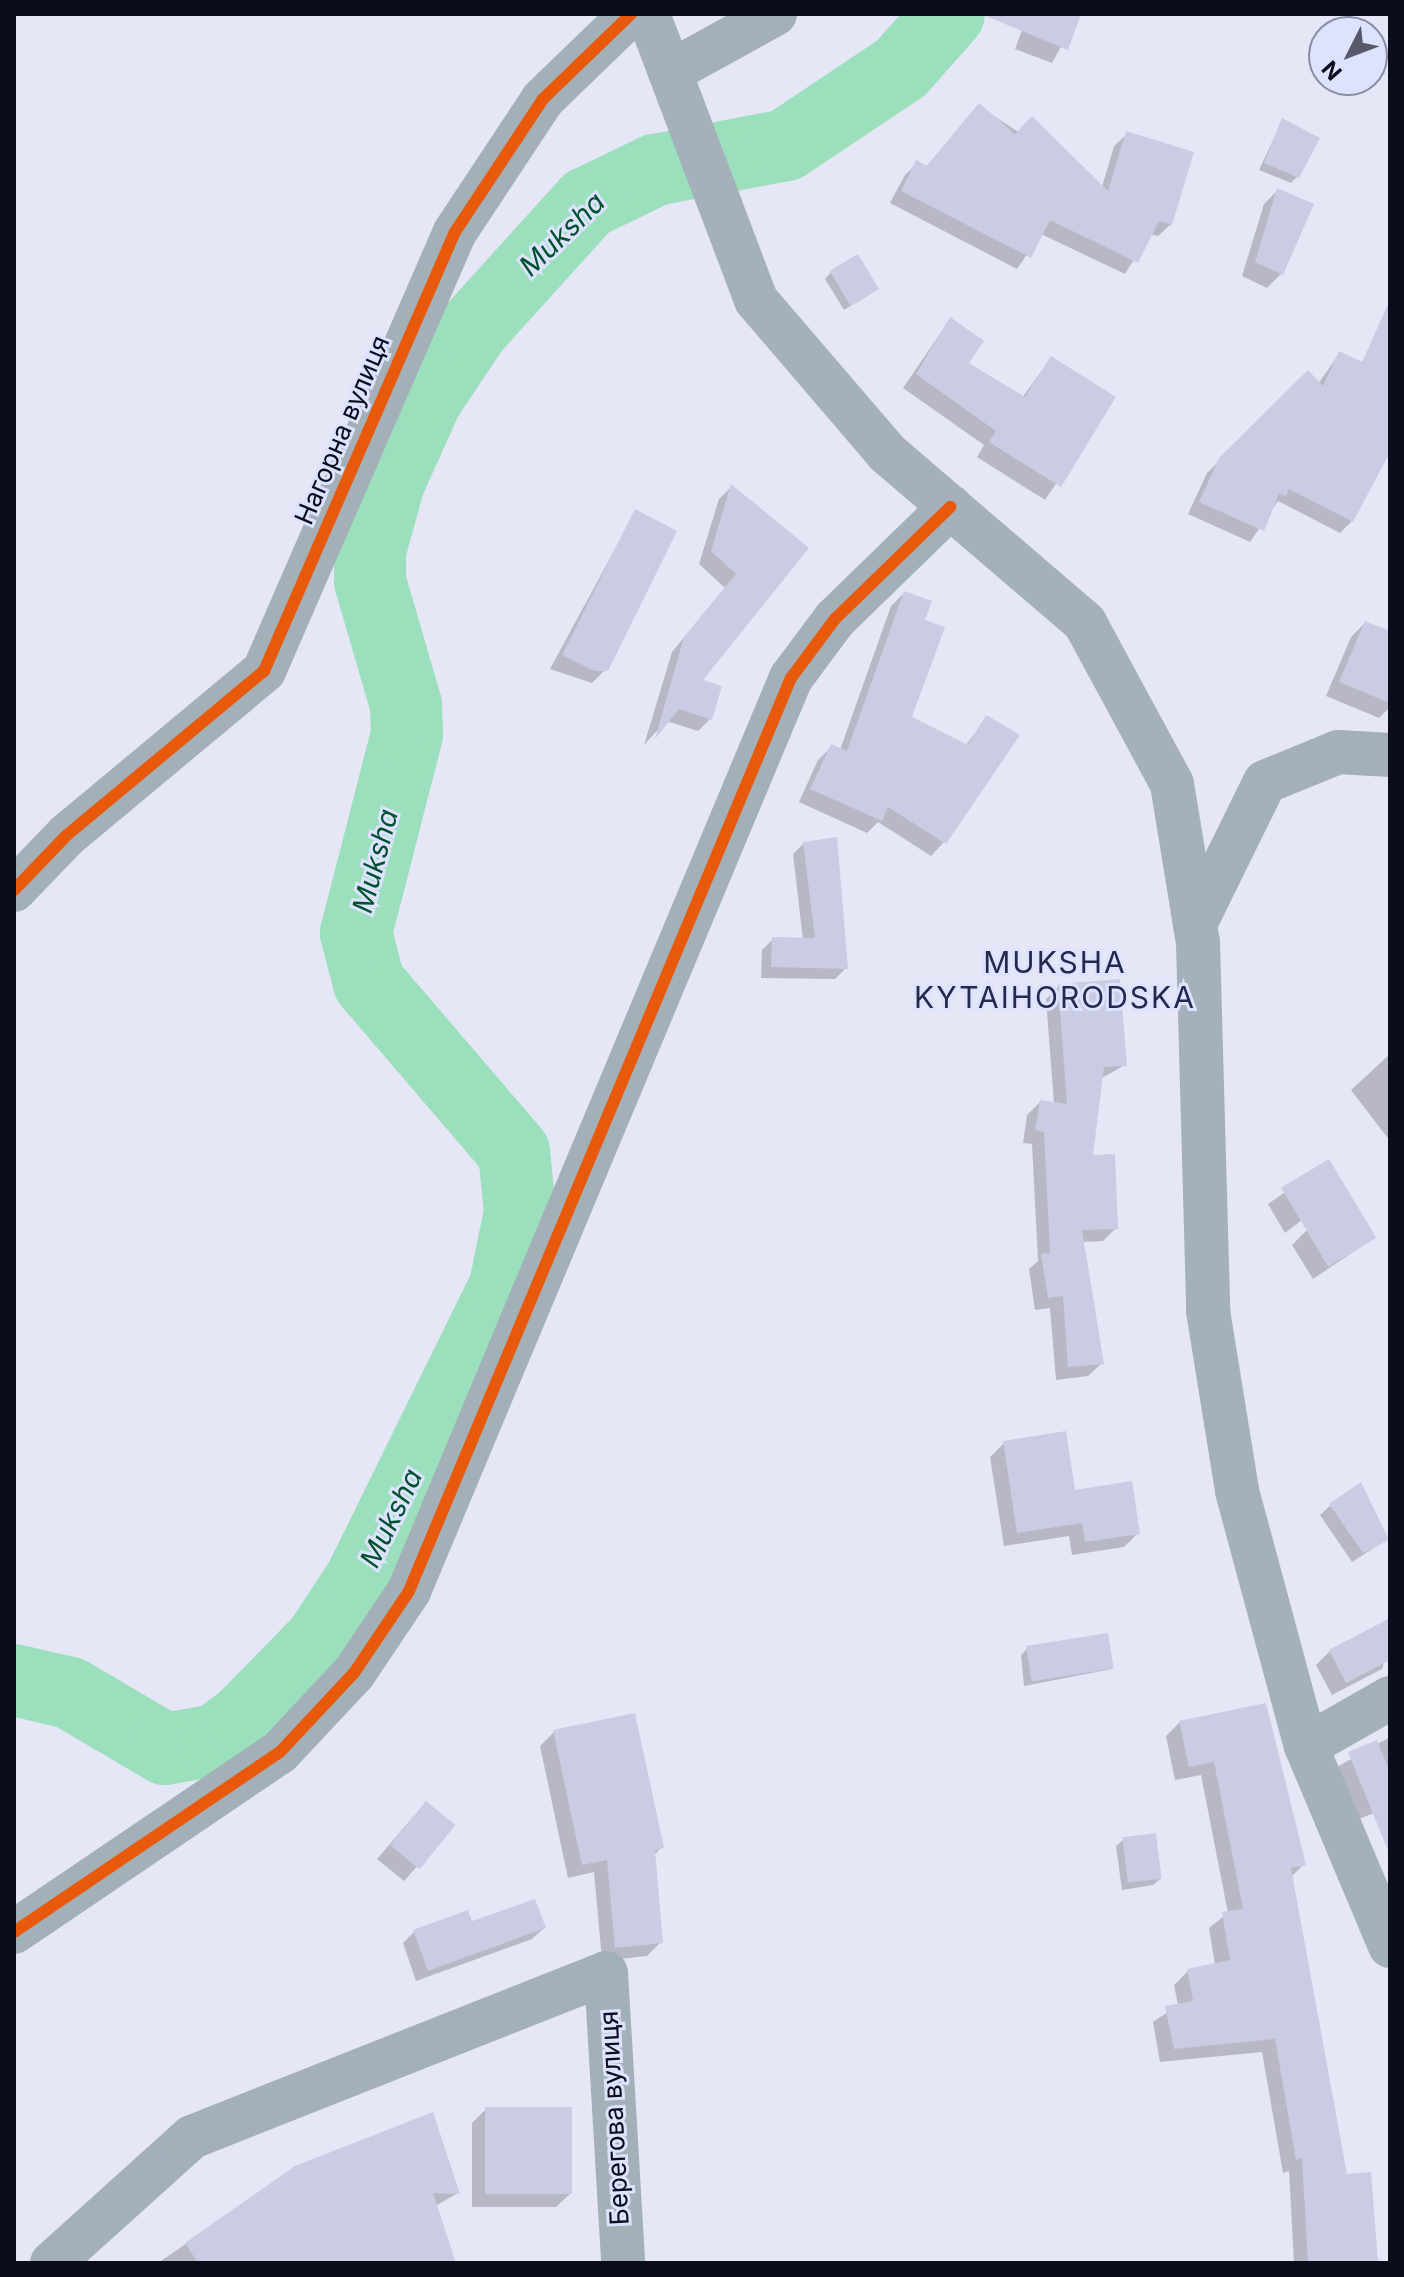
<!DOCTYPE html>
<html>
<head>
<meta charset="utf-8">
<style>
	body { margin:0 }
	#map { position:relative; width:1404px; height:2277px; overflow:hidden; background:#e5e7f6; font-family:Inter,sans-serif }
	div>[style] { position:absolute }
	.shadow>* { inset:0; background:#0003 }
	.river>* { height:72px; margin:-36px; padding:0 36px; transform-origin:36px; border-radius:36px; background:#9bdfbd }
	.building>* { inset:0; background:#c9cce3; transform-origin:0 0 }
	.minor>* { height:44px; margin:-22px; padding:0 22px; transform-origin:22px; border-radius:22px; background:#a4b0b7 }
	.major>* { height:44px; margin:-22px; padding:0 22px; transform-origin:22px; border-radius:22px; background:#a4b1ba }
	.cycleway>* { height:12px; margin:-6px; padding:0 6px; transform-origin:6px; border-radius:6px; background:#e8590c }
	span { translate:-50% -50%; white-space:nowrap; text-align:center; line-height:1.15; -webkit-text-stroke:6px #dde2fe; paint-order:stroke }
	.street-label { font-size:26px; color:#0b0d1c }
	.water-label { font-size:28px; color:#00512e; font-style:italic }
	.quarter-label { font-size:30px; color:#25294d; letter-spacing:2px }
	.frame { position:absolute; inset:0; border:16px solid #0b0d1c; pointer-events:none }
	.north { position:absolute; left:1308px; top:16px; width:80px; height:80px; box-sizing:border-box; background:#dde2fe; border:2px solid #898da4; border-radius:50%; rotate:228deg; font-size:22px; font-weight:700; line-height:32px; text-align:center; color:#0b0d1c }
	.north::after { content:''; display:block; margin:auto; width:28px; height:36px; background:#575968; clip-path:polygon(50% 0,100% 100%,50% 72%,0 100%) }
</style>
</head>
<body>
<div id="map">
	<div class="shadow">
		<i style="clip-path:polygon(1028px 14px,1079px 14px,1052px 63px,1015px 49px)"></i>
		<i style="clip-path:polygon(979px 106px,1102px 187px,1114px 146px,1127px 134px,1171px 224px,1158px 236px,1150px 234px,1125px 274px,1041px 234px,1017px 269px,890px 203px,905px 175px,917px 163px,926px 167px)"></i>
		<i style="clip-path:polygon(1282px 121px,1298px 176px,1291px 183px,1259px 170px)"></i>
		<i style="clip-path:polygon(1278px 190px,1281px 274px,1267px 288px,1242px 276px,1264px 204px)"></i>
		<i style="clip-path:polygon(831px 272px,877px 289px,844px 310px,825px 279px)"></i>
		<i style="clip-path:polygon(950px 319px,966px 363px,1022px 398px,1051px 358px,1114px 398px,1045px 500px,977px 457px,984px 445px,903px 388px)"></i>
		<i style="clip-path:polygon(1339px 354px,1390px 423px,1390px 447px,1352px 521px,1340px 533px,1278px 501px,1250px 542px,1188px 514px,1207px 473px,1308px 373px,1318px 384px)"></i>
		<i style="clip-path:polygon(731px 487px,806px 548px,699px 681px,710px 719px,698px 731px,666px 721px,644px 745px,672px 652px,725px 588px,699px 564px,719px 499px)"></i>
		<i style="clip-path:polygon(635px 512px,606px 669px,592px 683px,550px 669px)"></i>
		<i style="clip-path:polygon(904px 593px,923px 621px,909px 718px,965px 746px,987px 718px,944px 842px,931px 856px,878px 822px,867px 833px,799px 802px,818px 760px,832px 746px,840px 750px,891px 606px)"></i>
		<i style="clip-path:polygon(1365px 623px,1390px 634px,1390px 707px,1379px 718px,1326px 696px,1351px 637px)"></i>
		<i style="clip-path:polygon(804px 843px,845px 969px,835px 979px,761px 978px,762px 950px,773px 939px,803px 940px,793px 854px)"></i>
		<i style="clip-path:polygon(1059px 986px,1125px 1065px,1100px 1079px,1091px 1157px,1116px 1228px,1103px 1241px,1082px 1242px,1102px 1363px,1088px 1376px,1056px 1380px,1050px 1308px,1035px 1310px,1029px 1269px,1038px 1261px,1032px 1144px,1023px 1143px,1027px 1115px,1040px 1102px,1054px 1104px,1046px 999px)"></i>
		<i style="clip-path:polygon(1390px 1054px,1390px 1141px,1351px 1090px)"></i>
		<i style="clip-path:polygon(1329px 1162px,1329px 1199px,1285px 1233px,1268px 1204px)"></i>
		<i style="clip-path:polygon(1359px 1213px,1374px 1238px,1313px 1279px,1292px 1245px,1306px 1231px)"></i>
		<i style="clip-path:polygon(1004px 1443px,1073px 1492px,1138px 1533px,1124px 1547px,1072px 1555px,1069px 1536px,1004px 1546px,990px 1457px)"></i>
		<i style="clip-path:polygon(1330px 1506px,1386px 1540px,1352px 1562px,1320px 1515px)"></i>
		<i style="clip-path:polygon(1390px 1643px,1382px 1669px,1332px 1695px,1316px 1665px,1330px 1651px)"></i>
		<i style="clip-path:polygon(1027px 1649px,1112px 1669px,1024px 1686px,1021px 1655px)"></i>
		<i style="clip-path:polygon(1180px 1722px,1304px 1864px,1291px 1877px,1345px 2176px,1376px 2261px,1390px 2263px,1294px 2263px,1289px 2171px,1283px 2173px,1262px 2052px,1160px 2062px,1153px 2022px,1178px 2005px,1174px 1985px,1188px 1971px,1215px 1965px,1209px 1928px,1228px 1913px,1201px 1775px,1175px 1780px,1166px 1736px)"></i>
		<i style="clip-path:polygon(554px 1732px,662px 1847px,653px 1856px,661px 1942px,647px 1956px,602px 1961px,594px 1872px,568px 1878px,540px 1746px)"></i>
		<i style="clip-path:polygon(1390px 1737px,1390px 1807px,1356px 1820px,1335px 1768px)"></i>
		<i style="clip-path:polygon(413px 1817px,453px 1826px,404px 1881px,377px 1859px)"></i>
		<i style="clip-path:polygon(1123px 1840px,1160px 1879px,1153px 1885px,1122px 1890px,1116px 1846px)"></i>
		<i style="clip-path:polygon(471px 1924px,544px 1928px,532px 1939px,416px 1981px,403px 1943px,414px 1932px)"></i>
		<i style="clip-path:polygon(486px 2109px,570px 2194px,556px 2207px,472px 2207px,472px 2123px)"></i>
		<i style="clip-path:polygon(296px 2168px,458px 2193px,435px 2206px,454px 2263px,158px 2263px)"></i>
	</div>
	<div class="river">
		<i style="left:14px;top:1680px;width:57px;rotate:13.1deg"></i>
		<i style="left:70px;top:1693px;width:110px;rotate:30.5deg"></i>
		<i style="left:165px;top:1749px;width:52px;rotate:-10deg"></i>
		<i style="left:216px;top:1740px;width:34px;rotate:-37deg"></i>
		<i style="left:243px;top:1720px;width:112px;rotate:-45.7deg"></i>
		<i style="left:321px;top:1640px;width:73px;rotate:-56.7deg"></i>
		<i style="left:361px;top:1579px;width:326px;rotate:-63.8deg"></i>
		<i style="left:505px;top:1286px;width:76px;rotate:-78.5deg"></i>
		<i style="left:520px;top:1212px;width:60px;rotate:-95.7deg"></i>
		<i style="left:514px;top:1152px;width:223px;rotate:-130.6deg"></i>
		<i style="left:369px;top:983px;width:52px;rotate:-104.6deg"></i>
		<i style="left:356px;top:933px;width:205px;rotate:-75.6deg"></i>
		<i style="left:407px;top:734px;width:29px;rotate:-92deg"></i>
		<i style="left:406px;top:705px;width:129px;rotate:-106.2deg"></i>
		<i style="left:370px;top:581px;width:30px;rotate:-90deg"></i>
		<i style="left:370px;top:551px;width:72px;rotate:-74.6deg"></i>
		<i style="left:389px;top:482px;width:92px;rotate:-65.7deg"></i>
		<i style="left:427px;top:398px;width:83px;rotate:-56.3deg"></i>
		<i style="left:473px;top:329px;width:170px;rotate:-47.9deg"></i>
		<i style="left:587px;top:203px;width:76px;rotate:-25.9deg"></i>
		<i style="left:655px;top:170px;width:133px;rotate:-10.8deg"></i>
		<i style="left:786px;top:145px;width:138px;rotate:-33.8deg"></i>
		<i style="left:901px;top:68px;width:72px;rotate:-48.4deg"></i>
	</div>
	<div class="building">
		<i style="clip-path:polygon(981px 14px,1081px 14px,1068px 50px)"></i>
		<i style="clip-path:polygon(979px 103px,1015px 134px,1032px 116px,1108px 191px,1126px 131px,1194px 152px,1172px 225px,1159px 221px,1138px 263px,1050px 220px,1031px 258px,901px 191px,916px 160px,927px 166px)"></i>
		<i style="clip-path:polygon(1282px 118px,1320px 138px,1299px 178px,1264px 163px)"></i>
		<i style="clip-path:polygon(1277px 188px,1314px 204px,1283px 275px,1255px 262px)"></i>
		<i style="left:858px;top:254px;width:41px;height:33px;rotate:59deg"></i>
		<i style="clip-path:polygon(1390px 300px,1390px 452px,1353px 522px,1289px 489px,1286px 496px,1279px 494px,1264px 531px,1199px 502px,1219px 458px,1308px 370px,1323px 386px,1339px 351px,1362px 362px)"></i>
		<i style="clip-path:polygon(950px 317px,984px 341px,969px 363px,1025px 397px,1051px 356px,1116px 397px,1061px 487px,989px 442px,996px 431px,916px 374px)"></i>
		<i style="clip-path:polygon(731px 484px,809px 548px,703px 680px,722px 686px,712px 720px,679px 709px,655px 739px,684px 637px,736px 574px,711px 551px)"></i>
		<i style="clip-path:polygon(635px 509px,677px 531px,608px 671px,595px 671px,562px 655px)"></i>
		<i style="clip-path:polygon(904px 591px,932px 601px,925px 620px,945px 627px,912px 717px,968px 745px,986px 715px,1020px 735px,946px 844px,888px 807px,882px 821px,810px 789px,831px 744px,847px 751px)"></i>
		<i style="clip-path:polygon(1365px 621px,1390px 631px,1390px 703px,1339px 682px)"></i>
		<i style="clip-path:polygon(837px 837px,848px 969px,771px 967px,772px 937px,815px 938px,803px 842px)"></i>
		<i style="clip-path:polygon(1120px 979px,1127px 1066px,1104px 1067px,1093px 1155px,1115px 1154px,1118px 1229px,1082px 1230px,1104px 1364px,1068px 1367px,1063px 1296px,1048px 1298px,1041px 1254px,1050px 1253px,1044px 1132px,1035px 1130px,1040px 1100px,1067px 1104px,1058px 984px)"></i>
		<i style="left:1329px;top:1159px;width:92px;height:56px;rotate:59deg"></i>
		<i style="clip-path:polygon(1066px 1431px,1075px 1490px,1132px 1481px,1140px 1534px,1085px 1542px,1082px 1523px,1017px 1533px,1003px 1441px)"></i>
		<i style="clip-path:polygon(1361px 1482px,1389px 1540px,1363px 1553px,1329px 1504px)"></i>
		<i style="clip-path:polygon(1390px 1618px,1390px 1660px,1346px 1683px,1329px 1650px)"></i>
		<i style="left:1108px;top:1633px;width:36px;height:83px;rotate:81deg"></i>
		<i style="clip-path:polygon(1266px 1703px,1306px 1865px,1291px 1868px,1347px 2174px,1371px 2172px,1378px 2263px,1308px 2263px,1302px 2158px,1296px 2160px,1275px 2039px,1174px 2049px,1165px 2006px,1193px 2001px,1187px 1969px,1230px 1960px,1222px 1912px,1243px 1909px,1214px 1762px,1189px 1767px,1179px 1721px)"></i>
		<i style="clip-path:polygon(635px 1713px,664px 1848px,655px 1850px,663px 1943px,615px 1948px,607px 1860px,582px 1865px,553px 1730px)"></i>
		<i style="clip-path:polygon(1377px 1740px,1390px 1772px,1389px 1853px,1348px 1752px)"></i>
		<i style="left:426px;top:1801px;width:38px;height:57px;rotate:39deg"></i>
		<i style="left:1156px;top:1833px;width:46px;height:34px;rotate:83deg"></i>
		<i style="clip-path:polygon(535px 1899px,546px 1928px,428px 1971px,413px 1930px,468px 1910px,472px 1921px)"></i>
		<i style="left:485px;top:2107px;width:87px;height:87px"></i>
		<i style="clip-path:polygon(433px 2112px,460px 2194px,433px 2193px,456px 2263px,198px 2263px,185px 2243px,295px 2166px)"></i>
	</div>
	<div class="minor">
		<i style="left:670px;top:72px;width:120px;rotate:-28.9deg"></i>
		<i style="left:14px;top:890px;width:76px;rotate:-46.1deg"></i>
		<i style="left:67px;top:835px;width:256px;rotate:-39.8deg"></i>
		<i style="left:264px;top:671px;width:479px;rotate:-66.5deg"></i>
		<i style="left:455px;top:232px;width:159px;rotate:-56.5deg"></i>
		<i style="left:543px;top:99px;width:122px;rotate:-44deg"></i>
		<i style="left:1195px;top:924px;width:158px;rotate:-63.8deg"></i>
		<i style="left:1265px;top:782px;width:79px;rotate:-22.3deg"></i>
		<i style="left:1338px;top:752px;width:52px;rotate:3.3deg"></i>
		<i style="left:1306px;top:1746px;width:97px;rotate:-29.7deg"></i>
		<i style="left:14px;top:1932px;width:321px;rotate:-34.1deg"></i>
		<i style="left:280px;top:1752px;width:108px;rotate:-46.9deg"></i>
		<i style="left:354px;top:1673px;width:99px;rotate:-56.1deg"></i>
		<i style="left:409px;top:1591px;width:990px;rotate:-67.3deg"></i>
		<i style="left:791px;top:678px;width:74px;rotate:-53.3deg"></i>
		<i style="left:835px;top:619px;width:161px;rotate:-44.2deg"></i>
		<i style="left:52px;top:2263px;width:188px;rotate:-42deg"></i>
		<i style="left:192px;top:2137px;width:445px;rotate:-21.6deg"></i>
		<i style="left:606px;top:1973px;width:290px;rotate:86.6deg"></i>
	</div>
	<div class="major">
		<i style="left:648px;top:14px;width:306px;rotate:69.3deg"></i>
		<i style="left:756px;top:300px;width:201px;rotate:49.4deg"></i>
		<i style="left:887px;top:453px;width:261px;rotate:40.6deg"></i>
		<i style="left:1085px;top:623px;width:183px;rotate:61.6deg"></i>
		<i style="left:1172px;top:784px;width:161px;rotate:80.7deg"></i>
		<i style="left:1198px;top:943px;width:368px;rotate:88.4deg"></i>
		<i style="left:1208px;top:1311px;width:182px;rotate:80.8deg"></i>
		<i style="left:1237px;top:1491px;width:264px;rotate:74.9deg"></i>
		<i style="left:1306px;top:1746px;width:217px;rotate:67.2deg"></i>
	</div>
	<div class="cycleway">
		<i style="left:14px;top:890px;width:76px;rotate:-46.1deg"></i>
		<i style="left:67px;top:835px;width:256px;rotate:-39.8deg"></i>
		<i style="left:264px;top:671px;width:479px;rotate:-66.5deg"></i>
		<i style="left:455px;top:232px;width:159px;rotate:-56.5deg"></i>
		<i style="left:543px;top:99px;width:122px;rotate:-44deg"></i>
		<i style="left:14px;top:1932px;width:321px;rotate:-34.1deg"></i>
		<i style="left:280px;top:1752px;width:108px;rotate:-46.9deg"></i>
		<i style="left:354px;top:1673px;width:99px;rotate:-56.1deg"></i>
		<i style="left:409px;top:1591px;width:990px;rotate:-67.3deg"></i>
		<i style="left:791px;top:678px;width:74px;rotate:-53.3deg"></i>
		<i style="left:835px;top:619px;width:161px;rotate:-44.2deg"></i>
	</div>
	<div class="street-label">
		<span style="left:342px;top:430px;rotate:-67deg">Нагорна вулиця</span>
		<span style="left:614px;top:2118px;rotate:-93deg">Берегова вулиця</span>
	</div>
	<div class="water-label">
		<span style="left:562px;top:234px;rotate:-44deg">Muksha</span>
		<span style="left:375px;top:861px;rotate:-75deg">Muksha</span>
		<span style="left:391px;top:1518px;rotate:-64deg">Muksha</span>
	</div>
	<div class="quarter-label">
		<span style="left:1055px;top:979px">MUKSHA<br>KYTAIHORODSKA</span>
	</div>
	<div class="frame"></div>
	<div class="north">N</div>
</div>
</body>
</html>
